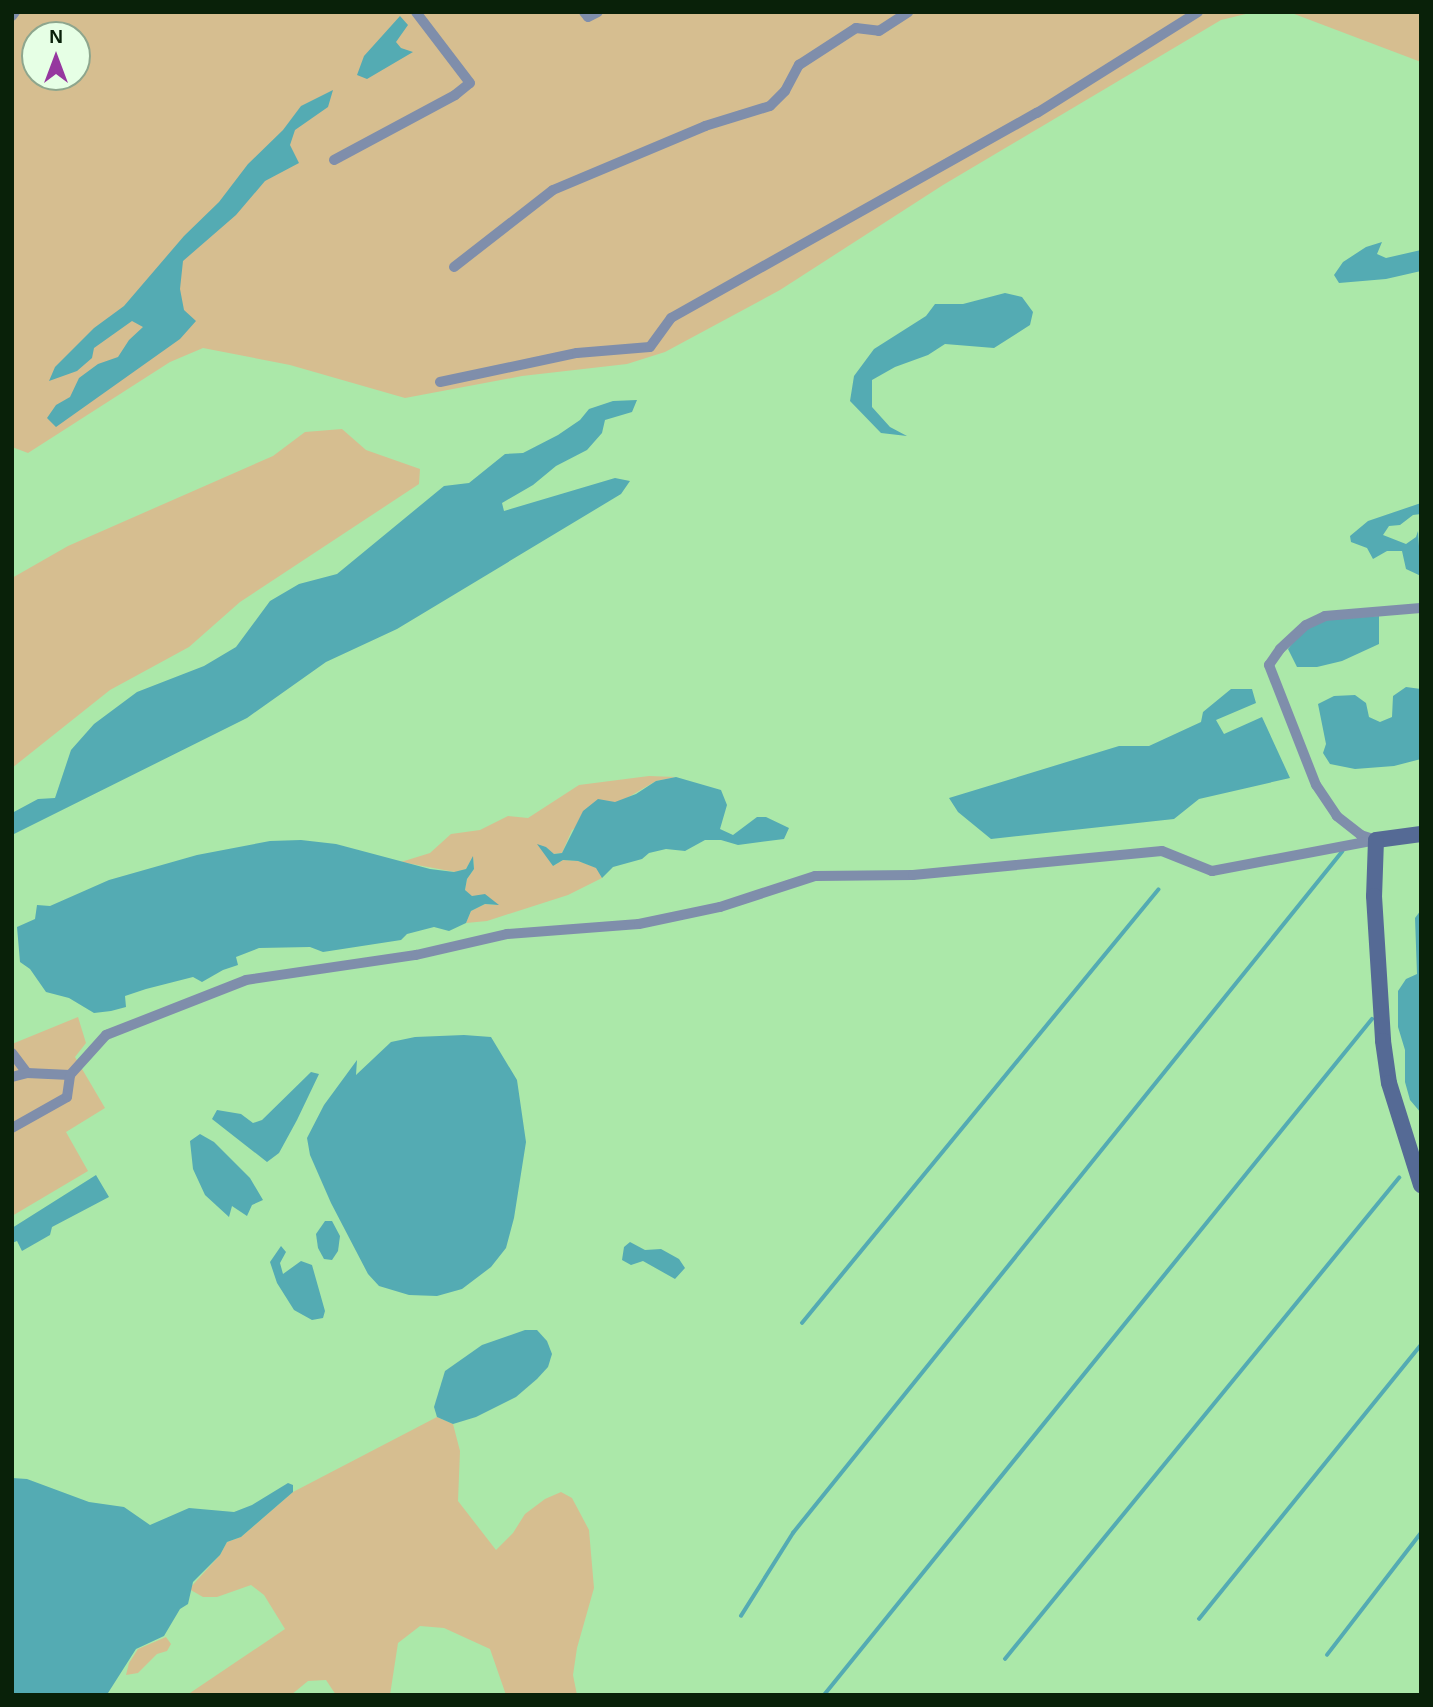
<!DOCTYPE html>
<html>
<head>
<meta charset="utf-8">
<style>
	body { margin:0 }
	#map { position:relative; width:1433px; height:1707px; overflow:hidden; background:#abe8a9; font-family:Helvetica,sans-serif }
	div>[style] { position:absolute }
	.green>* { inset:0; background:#d6be90 }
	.water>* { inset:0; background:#54abb3 }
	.stream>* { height:3.5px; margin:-1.75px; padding:0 1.75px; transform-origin:1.75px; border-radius:1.75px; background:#54abb3 }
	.street>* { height:10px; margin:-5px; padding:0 5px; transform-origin:5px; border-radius:5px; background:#7f8eab }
	.secondary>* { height:16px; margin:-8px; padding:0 8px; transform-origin:8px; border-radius:8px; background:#556a95 }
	span { translate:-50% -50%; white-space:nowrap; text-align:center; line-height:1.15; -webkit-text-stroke:7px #e6ffe5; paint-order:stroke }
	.frame { position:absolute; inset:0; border:14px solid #092109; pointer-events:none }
	.north { position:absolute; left:21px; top:21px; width:70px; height:70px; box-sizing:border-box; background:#e6ffe5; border:2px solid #8ea68d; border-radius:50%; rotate:0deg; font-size:19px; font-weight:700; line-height:28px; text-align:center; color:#092109 }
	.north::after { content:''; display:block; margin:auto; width:24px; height:32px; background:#96379f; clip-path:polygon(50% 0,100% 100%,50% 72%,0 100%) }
</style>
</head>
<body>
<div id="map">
	<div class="green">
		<i style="clip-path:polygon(evenodd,12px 12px,1254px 12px,1221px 20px,943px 185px,780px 290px,665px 352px,627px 364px,522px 376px,405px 398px,290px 365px,203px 348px,170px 362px,28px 453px,12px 447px,12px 12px,35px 35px,77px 35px,77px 77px,35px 77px,35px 35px)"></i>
		<i style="clip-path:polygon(1289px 12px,1421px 12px,1421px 62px)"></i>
		<i style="clip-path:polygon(342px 429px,366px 450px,420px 469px,419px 484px,240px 602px,189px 647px,110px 690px,12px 768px,12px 578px,68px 546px,273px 456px,305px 432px)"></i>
		<i style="clip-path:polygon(649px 776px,676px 777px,656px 781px,572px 830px,562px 853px,553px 854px,546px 847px,553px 866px,563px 860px,578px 861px,597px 868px,602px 878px,568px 895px,487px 921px,466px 923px,471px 911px,485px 904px,497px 905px,472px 897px,465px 890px,467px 879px,474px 869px,473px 857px,466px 869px,455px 872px,401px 862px,430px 853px,451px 834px,480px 830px,508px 816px,528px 818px,579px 785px)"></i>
		<i style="clip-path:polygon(78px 1017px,86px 1043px,75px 1057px,105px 1108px,66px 1132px,88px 1171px,12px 1216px,12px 1044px)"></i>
		<i style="clip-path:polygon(437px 1417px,453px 1424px,460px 1451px,458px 1501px,496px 1550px,513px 1533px,525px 1514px,545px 1499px,561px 1492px,572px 1498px,589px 1530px,594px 1588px,577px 1648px,573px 1675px,577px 1695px,506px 1695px,490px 1649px,444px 1628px,420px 1626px,398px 1643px,390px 1695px,336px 1695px,326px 1680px,308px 1681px,291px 1695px,187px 1695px,285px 1629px,264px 1595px,251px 1585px,217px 1597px,203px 1597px,189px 1589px,220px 1555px,227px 1542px,241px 1537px,293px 1492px)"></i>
		<i style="clip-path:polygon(166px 1637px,171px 1644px,167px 1651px,157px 1654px,138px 1673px,126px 1675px,129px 1663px,138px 1649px)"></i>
	</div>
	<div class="water">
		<i style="clip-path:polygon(400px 16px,408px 25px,396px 42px,401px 48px,413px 52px,367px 79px,357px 75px,364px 56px)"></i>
		<i style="clip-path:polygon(333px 90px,328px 107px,295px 130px,290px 145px,299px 163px,265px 181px,236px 215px,183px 261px,180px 289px,184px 310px,196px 321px,180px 339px,56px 427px,47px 418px,56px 405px,70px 397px,79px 378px,98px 364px,118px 357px,129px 340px,143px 327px,132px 321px,94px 348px,92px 358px,77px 371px,49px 381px,55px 367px,94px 328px,124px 306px,184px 236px,219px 202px,248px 164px,283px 130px,301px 106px)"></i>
		<i style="clip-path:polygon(1382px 242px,1377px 254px,1386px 258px,1421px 250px,1421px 271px,1386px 279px,1339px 283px,1334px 275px,1343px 262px,1366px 247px)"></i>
		<i style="clip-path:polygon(1005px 293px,1022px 297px,1033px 312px,1030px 325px,994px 348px,945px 344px,928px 355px,895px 367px,872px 380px,872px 407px,890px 427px,907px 436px,881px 433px,850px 401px,854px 376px,874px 349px,926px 316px,935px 304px,963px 304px)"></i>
		<i style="clip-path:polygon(637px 400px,632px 412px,605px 420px,602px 433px,587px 450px,556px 466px,533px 485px,502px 503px,504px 511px,615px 478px,630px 481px,621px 494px,397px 629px,326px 662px,247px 718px,12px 835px,12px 813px,38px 799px,55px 798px,71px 750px,94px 724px,137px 692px,204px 666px,236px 647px,270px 601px,299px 584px,337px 574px,444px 486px,469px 483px,505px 454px,523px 453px,558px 435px,580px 420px,589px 409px,613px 401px)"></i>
		<i style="clip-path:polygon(1421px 503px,1421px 514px,1413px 515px,1400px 525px,1389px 526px,1383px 535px,1406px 544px,1416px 537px,1418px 531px,1421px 576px,1406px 569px,1402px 551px,1387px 551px,1373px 559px,1367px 548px,1351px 542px,1350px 536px,1368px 521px)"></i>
		<i style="clip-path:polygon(1379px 616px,1379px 644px,1342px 661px,1317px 667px,1297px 667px,1288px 649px,1300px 634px,1322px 620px)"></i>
		<i style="clip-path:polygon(1406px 687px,1421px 689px,1421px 759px,1394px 766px,1355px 769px,1330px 764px,1323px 753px,1326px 744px,1318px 704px,1334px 696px,1355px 695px,1366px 703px,1369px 717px,1380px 722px,1392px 717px,1393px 696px)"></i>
		<i style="clip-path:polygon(1231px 689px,1252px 689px,1256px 703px,1216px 720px,1224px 734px,1262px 717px,1290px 778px,1199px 799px,1174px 819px,991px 839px,958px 812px,949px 798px,1119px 746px,1149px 746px,1201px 722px,1203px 712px)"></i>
		<i style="clip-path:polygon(676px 777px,721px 790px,727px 805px,720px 829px,733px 835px,757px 817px,766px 817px,789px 828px,784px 839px,738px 845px,721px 840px,705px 840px,685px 851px,666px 849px,649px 853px,642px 859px,613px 867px,602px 878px,596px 868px,578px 861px,563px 860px,553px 866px,537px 844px,546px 847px,554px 854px,562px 853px,583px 811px,598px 799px,615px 802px,636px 794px,656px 781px)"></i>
		<i style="clip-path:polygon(301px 840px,336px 844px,430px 869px,454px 872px,466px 869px,473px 856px,474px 869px,467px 879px,465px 890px,472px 896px,485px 894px,499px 905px,485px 904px,471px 911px,466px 923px,449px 931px,434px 927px,407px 934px,401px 940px,323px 952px,310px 947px,259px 948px,236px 957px,238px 965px,223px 970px,202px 982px,193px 977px,146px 989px,125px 996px,126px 1007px,111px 1011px,94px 1013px,69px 998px,46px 992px,30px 969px,20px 962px,17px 927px,35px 919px,37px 905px,50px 906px,109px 880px,197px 855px,270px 841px)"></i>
		<i style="clip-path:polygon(1421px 910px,1421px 1113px,1410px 1100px,1405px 1082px,1405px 1050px,1398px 1027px,1398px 991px,1406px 979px,1417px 974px,1415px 918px)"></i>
		<i style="clip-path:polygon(464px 1035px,491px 1037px,517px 1080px,526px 1142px,514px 1218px,506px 1248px,491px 1267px,462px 1289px,437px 1296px,409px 1295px,379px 1286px,368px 1274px,331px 1203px,310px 1155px,307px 1138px,324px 1105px,357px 1060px,356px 1075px,391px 1042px,415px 1037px)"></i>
		<i style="clip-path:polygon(311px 1072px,319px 1074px,297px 1120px,279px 1153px,267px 1162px,212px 1119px,217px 1110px,241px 1114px,253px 1123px,262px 1120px)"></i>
		<i style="clip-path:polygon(200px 1134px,214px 1142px,250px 1178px,263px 1200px,252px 1205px,247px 1216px,232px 1206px,229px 1217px,205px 1195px,193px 1169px,190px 1141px)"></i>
		<i style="clip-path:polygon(96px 1175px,109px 1197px,52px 1227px,50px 1235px,22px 1251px,17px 1241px,12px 1243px,12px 1228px)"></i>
		<i style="clip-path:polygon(325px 1221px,332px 1221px,340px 1236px,338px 1251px,332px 1260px,324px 1259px,318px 1248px,316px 1234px)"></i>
		<i style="clip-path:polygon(630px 1242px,645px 1250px,661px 1249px,679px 1259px,685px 1268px,675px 1279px,643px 1261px,631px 1265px,622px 1260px,624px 1247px)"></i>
		<i style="clip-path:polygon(281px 1246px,286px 1252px,280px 1263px,283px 1274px,301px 1261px,312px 1265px,325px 1311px,323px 1318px,312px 1320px,294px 1310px,277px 1283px,270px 1262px)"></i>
		<i style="clip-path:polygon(525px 1330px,537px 1330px,547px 1341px,552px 1354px,548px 1367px,537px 1379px,516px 1397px,476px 1417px,453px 1424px,437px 1417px,434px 1407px,445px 1371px,482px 1345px)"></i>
		<i style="clip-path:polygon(12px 1478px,27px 1479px,89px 1502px,124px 1507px,150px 1525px,189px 1508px,234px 1512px,252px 1505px,288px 1483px,293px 1485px,293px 1492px,241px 1537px,227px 1542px,220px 1555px,193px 1582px,188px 1604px,180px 1609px,164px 1636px,136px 1649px,108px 1693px,12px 1695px)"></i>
	</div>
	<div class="stream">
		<i style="left:802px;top:1323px;width:561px;rotate:-50.57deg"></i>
		<i style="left:741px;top:1616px;width:98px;rotate:-57.9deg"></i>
		<i style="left:793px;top:1533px;width:875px;rotate:-51.13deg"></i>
		<i style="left:1199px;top:1619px;width:353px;rotate:-51deg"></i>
		<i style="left:1327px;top:1655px;width:154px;rotate:-52.4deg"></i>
		<i style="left:1005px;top:1659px;width:622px;rotate:-50.68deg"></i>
		<i style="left:824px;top:1695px;width:870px;rotate:-50.97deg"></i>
	</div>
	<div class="street">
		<i style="left:584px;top:12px;width:6px;rotate:51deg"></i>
		<i style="left:588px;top:17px;width:11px;rotate:-27deg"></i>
		<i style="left:12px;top:16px;width:5px;rotate:-53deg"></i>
		<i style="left:334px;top:160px;width:137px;rotate:-28.2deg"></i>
		<i style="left:455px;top:95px;width:19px;rotate:-39deg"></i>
		<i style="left:470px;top:83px;width:89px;rotate:-127.3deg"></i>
		<i style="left:454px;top:267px;width:125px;rotate:-37.9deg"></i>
		<i style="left:553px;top:190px;width:165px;rotate:-22.8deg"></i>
		<i style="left:705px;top:126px;width:68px;rotate:-17.1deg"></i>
		<i style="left:770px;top:106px;width:21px;rotate:-45deg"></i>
		<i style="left:785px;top:91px;width:30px;rotate:-62deg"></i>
		<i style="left:799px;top:65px;width:68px;rotate:-33deg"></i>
		<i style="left:856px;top:28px;width:23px;rotate:7deg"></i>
		<i style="left:879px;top:31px;width:35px;rotate:-33deg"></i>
		<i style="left:440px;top:382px;width:140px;rotate:-12deg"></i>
		<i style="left:577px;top:353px;width:73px;rotate:-4.7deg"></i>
		<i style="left:650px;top:347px;width:36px;rotate:-54deg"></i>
		<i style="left:671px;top:318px;width:420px;rotate:-29.3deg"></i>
		<i style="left:1037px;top:113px;width:190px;rotate:-32.1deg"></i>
		<i style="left:1373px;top:839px;width:13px;rotate:-162deg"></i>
		<i style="left:1361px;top:835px;width:31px;rotate:-142deg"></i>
		<i style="left:1337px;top:816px;width:37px;rotate:-124deg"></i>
		<i style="left:1316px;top:785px;width:129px;rotate:-111.4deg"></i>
		<i style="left:1269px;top:665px;width:19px;rotate:-55deg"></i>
		<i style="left:1280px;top:649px;width:35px;rotate:-43deg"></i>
		<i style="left:1306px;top:625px;width:21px;rotate:-25deg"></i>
		<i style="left:1325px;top:616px;width:96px;rotate:-4.8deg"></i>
		<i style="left:12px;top:1053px;width:25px;rotate:53deg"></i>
		<i style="left:27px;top:1073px;width:43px;rotate:2.7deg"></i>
		<i style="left:12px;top:1077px;width:16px;rotate:-15deg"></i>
		<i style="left:12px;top:1128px;width:63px;rotate:-29.4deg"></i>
		<i style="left:67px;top:1097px;width:22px;rotate:-82deg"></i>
		<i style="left:70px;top:1075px;width:54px;rotate:-48deg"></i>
		<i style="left:106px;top:1035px;width:150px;rotate:-21.4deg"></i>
		<i style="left:246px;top:980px;width:172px;rotate:-8.4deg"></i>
		<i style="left:416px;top:955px;width:93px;rotate:-13deg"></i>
		<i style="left:507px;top:934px;width:132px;rotate:-4.3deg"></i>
		<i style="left:639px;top:924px;width:83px;rotate:-11.9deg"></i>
		<i style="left:720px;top:907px;width:100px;rotate:-18.1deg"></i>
		<i style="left:815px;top:876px;width:98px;rotate:-0.6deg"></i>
		<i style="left:913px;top:875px;width:250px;rotate:-5.5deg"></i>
		<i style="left:1162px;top:851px;width:54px;rotate:21.8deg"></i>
		<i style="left:1212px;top:871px;width:167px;rotate:-10.7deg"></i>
	</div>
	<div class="secondary">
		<i style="left:1421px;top:834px;width:45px;rotate:172.4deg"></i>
		<i style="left:1376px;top:840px;width:56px;rotate:92deg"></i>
		<i style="left:1374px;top:896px;width:145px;rotate:86.4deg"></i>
		<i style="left:1383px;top:1041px;width:42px;rotate:81.9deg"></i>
		<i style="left:1389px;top:1083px;width:107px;rotate:72.6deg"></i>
	</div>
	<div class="frame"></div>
	<div class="north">N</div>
</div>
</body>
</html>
